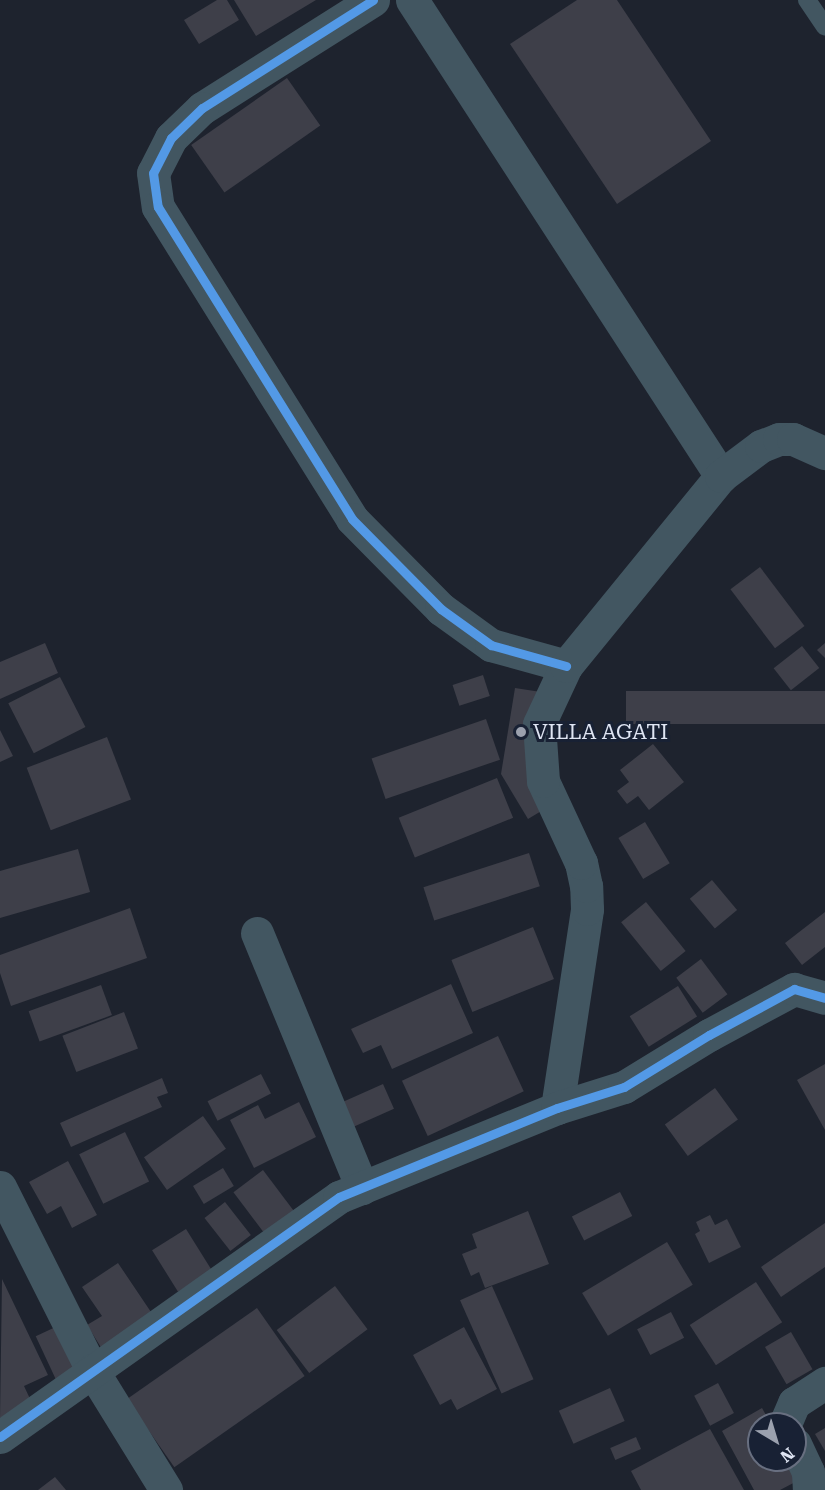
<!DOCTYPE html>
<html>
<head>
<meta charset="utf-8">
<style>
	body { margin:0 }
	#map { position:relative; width:825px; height:1490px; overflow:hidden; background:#1e232e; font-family:"Roboto Serif",serif }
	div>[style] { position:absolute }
	.building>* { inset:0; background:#3e3f49; transform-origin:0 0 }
	.service>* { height:18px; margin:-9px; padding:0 9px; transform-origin:9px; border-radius:9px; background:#425661 }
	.minor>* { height:33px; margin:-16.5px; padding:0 16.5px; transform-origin:16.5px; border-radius:16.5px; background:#425661 }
	.cycleway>* { height:9px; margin:-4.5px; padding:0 4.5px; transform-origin:4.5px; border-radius:4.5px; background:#5399e6 }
	.dots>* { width:16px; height:16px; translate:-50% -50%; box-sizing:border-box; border:3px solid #182134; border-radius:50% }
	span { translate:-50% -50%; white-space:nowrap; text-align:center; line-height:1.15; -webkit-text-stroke:6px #182134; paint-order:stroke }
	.poi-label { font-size:21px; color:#dfe5f3 }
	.left { translate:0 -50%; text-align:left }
	.north { position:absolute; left:747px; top:1412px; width:60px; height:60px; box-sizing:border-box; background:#182134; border:2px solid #686f80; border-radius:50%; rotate:142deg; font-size:16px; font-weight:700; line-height:24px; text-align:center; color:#dfe5f3 }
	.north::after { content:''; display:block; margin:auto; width:21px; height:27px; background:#9ba1ae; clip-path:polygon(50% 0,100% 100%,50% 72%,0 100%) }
</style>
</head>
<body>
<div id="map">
	<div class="building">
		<i style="clip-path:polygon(217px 0,227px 0,239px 20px,199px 44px,184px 20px)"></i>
		<i style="clip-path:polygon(234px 0,316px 0,256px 36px)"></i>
		<i style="clip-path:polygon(577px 0,617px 0,711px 141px,617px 204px,510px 44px)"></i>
		<i style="left:287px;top:78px;width:58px;height:117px;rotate:55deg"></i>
		<i style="left:760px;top:567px;width:74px;height:37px;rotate:53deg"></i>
		<i style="clip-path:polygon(45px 643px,58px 673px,0 699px,0 662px)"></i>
		<i style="clip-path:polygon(825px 643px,825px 658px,817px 650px)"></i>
		<i style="left:802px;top:646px;width:28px;height:36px;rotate:52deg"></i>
		<i style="left:483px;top:675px;width:22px;height:32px;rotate:72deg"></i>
		<i style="left:60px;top:677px;width:56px;height:58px;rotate:63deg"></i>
		<i style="clip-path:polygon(515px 688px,541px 692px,548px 807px,528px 819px,501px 774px)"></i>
		<i style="left:825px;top:691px;width:33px;height:199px;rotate:90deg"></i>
		<i style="left:486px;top:719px;width:43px;height:121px;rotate:71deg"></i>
		<i style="clip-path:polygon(0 730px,13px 756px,0 762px)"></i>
		<i style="left:107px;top:737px;width:67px;height:86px;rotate:69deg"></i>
		<i style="clip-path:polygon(653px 744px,684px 782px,649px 810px,638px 796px,627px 804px,617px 791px,629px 782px,620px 770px)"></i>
		<i style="left:497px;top:778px;width:43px;height:106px;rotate:68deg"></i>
		<i style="left:645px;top:822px;width:48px;height:31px;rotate:59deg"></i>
		<i style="clip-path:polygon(78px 849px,90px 892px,0 918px,0 871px)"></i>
		<i style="left:529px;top:853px;width:35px;height:111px;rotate:72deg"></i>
		<i style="left:712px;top:880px;width:39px;height:29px;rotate:50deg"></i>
		<i style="left:646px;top:902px;width:63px;height:32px;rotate:51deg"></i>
		<i style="clip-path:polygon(130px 908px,147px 958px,11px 1006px,0 973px,0 955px)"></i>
		<i style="clip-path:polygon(825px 912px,825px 947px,802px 965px,785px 943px)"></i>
		<i style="left:533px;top:927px;width:56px;height:88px;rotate:68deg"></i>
		<i style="left:701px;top:959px;width:44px;height:31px;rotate:53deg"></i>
		<i style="clip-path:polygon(451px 984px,473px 1033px,392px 1069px,381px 1045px,363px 1053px,351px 1029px)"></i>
		<i style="left:101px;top:985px;width:32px;height:77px;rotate:70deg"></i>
		<i style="left:678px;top:986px;width:36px;height:57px;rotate:58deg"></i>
		<i style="left:124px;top:1012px;width:39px;height:66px;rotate:69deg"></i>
		<i style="left:498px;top:1036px;width:61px;height:106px;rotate:65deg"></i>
		<i style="clip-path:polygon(825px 1064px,825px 1130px,797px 1080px)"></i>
		<i style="left:261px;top:1074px;width:22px;height:60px;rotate:63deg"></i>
		<i style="clip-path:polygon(162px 1078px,168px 1093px,157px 1097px,162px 1107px,71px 1147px,60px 1123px)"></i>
		<i style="left:383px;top:1084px;width:27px;height:46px;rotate:66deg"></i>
		<i style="left:715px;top:1088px;width:39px;height:62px;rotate:54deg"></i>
		<i style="clip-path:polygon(299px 1102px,316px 1137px,254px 1168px,230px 1120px,258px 1105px,265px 1119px)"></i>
		<i style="left:203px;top:1116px;width:40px;height:72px;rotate:55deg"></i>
		<i style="left:125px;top:1132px;width:55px;height:51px;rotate:64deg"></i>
		<i style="clip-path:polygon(68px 1161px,97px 1215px,72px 1228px,61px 1206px,47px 1214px,29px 1182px)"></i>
		<i style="left:223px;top:1168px;width:21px;height:35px;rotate:59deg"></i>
		<i style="left:263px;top:1170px;width:51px;height:37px;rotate:53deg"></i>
		<i style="left:620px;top:1192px;width:27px;height:54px;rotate:63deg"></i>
		<i style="left:225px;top:1202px;width:42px;height:26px;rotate:52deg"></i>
		<i style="clip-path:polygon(528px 1211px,549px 1264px,485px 1288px,479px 1272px,471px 1276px,462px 1254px,477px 1248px,472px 1234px)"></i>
		<i style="clip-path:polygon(710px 1215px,715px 1225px,727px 1219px,741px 1247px,709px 1263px,695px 1234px,700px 1231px,696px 1222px)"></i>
		<i style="clip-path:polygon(825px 1223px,825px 1267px,781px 1297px,761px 1267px)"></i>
		<i style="left:186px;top:1229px;width:49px;height:40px;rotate:58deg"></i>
		<i style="left:667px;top:1242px;width:50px;height:99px;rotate:59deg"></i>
		<i style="clip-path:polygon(118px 1263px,153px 1315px,102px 1349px,87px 1325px,102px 1316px,82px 1287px)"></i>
		<i style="clip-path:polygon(2px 1279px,48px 1375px,24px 1386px,32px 1403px,0 1418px)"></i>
		<i style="left:756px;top:1282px;width:48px;height:79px;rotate:57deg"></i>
		<i style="left:335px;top:1286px;width:54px;height:73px;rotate:53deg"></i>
		<i style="left:492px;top:1286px;width:102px;height:35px;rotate:66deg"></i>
		<i style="left:257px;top:1308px;width:83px;height:159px;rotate:55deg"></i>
		<i style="left:671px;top:1312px;width:29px;height:38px;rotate:63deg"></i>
		<i style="left:62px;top:1324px;width:50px;height:29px;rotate:65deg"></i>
		<i style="clip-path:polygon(464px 1327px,497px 1389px,457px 1410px,451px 1399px,440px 1405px,413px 1355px)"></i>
		<i style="left:791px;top:1332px;width:43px;height:30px;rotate:60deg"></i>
		<i style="left:718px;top:1383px;width:34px;height:27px;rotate:62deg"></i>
		<i style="left:610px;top:1388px;width:36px;height:56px;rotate:66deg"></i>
		<i style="clip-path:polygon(762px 1408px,771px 1424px,759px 1424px,759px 1460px,791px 1460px,801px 1479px,780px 1490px,754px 1490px,722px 1431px)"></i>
		<i style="clip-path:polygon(825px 1428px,825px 1451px,815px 1434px)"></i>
		<i style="clip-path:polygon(710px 1429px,744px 1490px,641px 1490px,631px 1471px)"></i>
		<i style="left:636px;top:1437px;width:13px;height:28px;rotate:67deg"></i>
		<i style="clip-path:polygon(55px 1477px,66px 1490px,38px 1490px)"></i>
	</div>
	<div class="service">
		<i style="left:807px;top:0;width:32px;rotate:56deg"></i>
	</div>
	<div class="minor">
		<i style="left:373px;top:0;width:202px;rotate:147.7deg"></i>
		<i style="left:202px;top:108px;width:43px;rotate:135.9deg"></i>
		<i style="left:171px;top:138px;width:39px;rotate:117deg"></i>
		<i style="left:153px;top:173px;width:34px;rotate:82deg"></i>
		<i style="left:158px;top:207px;width:367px;rotate:58.1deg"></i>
		<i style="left:352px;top:519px;width:127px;rotate:45.3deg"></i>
		<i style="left:441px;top:609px;width:62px;rotate:35.8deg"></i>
		<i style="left:491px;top:645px;width:78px;rotate:15.6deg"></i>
		<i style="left:412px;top:0;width:568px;rotate:57.01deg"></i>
		<i style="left:257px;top:933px;width:276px;rotate:67.6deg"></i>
		<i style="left:557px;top:1108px;width:201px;rotate:-81.4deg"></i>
		<i style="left:587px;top:909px;width:23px;rotate:-92deg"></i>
		<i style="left:586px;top:886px;width:24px;rotate:-102deg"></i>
		<i style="left:581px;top:863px;width:90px;rotate:-114.9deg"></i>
		<i style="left:543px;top:781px;width:57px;rotate:-94deg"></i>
		<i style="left:539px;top:724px;width:64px;rotate:-65deg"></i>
		<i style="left:566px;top:666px;width:245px;rotate:-50.8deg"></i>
		<i style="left:721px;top:476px;width:50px;rotate:-36.9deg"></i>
		<i style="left:761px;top:446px;width:19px;rotate:-21deg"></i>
		<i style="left:779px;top:439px;width:14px"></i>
		<i style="left:793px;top:439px;width:35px;rotate:24deg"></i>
		<i style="left:0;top:1187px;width:205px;rotate:63.3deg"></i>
		<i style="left:92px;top:1370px;width:141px;rotate:58.3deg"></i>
		<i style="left:785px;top:1424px;width:23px;rotate:-67deg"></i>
		<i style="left:794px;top:1403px;width:37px;rotate:-33deg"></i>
		<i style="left:0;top:1437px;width:415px;rotate:-35.3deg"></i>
		<i style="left:339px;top:1197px;width:235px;rotate:-22.2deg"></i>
		<i style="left:557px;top:1108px;width:70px;rotate:-17.4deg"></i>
		<i style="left:624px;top:1087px;width:100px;rotate:-31.5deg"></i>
		<i style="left:709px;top:1035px;width:97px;rotate:-28.4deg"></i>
		<i style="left:794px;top:989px;width:32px;rotate:16deg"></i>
		<i style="left:795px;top:1444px;width:31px;rotate:65deg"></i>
		<i style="left:808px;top:1472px;width:18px;rotate:87deg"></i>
	</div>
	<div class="cycleway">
		<i style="left:373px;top:0;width:202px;rotate:147.7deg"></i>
		<i style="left:202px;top:108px;width:43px;rotate:135.9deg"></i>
		<i style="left:171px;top:138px;width:39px;rotate:117deg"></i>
		<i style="left:153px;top:173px;width:34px;rotate:82deg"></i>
		<i style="left:158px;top:207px;width:367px;rotate:58.1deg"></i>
		<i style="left:352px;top:519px;width:127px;rotate:45.3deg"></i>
		<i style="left:441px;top:609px;width:62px;rotate:35.8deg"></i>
		<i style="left:491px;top:645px;width:78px;rotate:15.6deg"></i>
		<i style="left:0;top:1437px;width:415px;rotate:-35.3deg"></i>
		<i style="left:339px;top:1197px;width:235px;rotate:-22.2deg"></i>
		<i style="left:557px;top:1108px;width:70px;rotate:-17.4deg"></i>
		<i style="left:624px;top:1087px;width:100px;rotate:-31.5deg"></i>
		<i style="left:709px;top:1035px;width:97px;rotate:-28.4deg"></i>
		<i style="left:794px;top:989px;width:32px;rotate:16deg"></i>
	</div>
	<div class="dots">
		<i style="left:521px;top:732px;background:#9ba1ae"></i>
	</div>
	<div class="poi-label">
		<span class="left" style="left:533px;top:732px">VILLA AGATI</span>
	</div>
	<div class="north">N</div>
</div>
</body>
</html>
